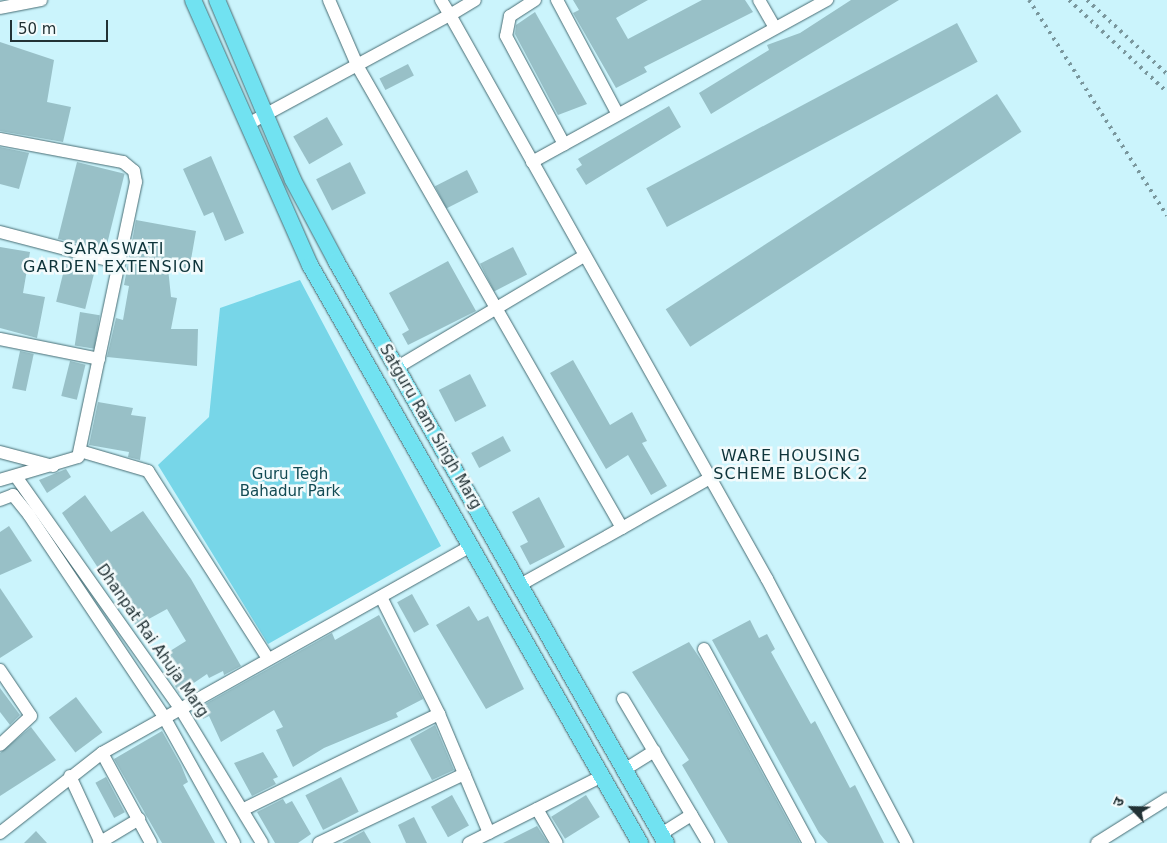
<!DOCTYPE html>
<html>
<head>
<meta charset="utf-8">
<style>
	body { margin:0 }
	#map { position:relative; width:1167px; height:843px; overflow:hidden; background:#cbf4fc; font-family:"DejaVu Sans","Noto Sans Devanagari",sans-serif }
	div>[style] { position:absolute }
	.green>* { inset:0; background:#77d6e8 }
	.building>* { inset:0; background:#98c0c7; transform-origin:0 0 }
	.roads { filter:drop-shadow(0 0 1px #476c73) drop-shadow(0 0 1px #476c73) }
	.minor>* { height:12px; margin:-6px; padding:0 6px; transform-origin:6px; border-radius:6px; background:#fff }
	.major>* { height:16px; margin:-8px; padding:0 8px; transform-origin:8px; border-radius:8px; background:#71e2f1 }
	.rail>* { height:4px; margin-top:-2px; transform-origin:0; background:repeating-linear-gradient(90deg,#7a979d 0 2.5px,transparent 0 7.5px) }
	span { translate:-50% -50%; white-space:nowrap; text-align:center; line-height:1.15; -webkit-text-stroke:5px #f3fbfc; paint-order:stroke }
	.street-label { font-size:15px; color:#223235 }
	.park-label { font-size:15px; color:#124b54 }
	.neighbourhood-label { font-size:16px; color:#0e343a; letter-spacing:1px }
	.north { position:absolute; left:1107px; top:783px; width:50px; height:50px; -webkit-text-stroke:4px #f3fbfc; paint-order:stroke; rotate:294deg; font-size:14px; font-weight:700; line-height:20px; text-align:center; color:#223235 }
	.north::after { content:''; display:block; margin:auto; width:18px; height:22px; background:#223235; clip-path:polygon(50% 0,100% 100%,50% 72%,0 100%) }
	.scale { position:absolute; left:10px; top:20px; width:98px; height:22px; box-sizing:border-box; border:2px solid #223235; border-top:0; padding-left:6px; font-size:15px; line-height:18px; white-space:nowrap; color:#223235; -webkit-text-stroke:4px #f3fbfc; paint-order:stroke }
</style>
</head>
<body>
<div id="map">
	<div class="green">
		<i style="clip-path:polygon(300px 280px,441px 546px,268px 644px,158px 465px,209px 417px,220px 308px)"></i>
	</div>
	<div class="building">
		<i style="clip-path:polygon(573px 0,648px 0,616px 18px,628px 39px,702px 0,745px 0,753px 12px,644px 67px,647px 72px,616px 88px,573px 13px,579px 10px)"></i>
		<i style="clip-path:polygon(851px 0,899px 0,711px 114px,699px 93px,769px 50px,767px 45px,800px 33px)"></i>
		<i style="clip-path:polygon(535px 12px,587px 104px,558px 115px,515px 34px,516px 25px)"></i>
		<i style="left:957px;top:23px;width:44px;height:352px;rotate:62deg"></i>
		<i style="clip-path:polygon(0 42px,54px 60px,47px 102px,71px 107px,63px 142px,0 131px)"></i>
		<i style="left:408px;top:64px;width:13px;height:32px;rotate:63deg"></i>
		<i style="left:997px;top:94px;width:45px;height:395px;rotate:57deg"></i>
		<i style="clip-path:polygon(669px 106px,681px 127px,586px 185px,576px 169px,582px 165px,578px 159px)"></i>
		<i style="left:327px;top:117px;width:32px;height:39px;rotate:60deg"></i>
		<i style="clip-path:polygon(0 147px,29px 153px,19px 189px,0 184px)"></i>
		<i style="clip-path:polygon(211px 156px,244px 233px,225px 241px,213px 212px,204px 216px,183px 169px)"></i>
		<i style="left:77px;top:162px;width:49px;height:79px;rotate:14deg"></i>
		<i style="left:350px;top:162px;width:35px;height:38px;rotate:63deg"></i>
		<i style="left:467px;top:170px;width:25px;height:36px;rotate:63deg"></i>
		<i style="clip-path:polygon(136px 220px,196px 231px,189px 271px,168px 268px,171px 297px,177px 298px,171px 329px,198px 329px,197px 366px,107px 357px,116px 318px,123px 320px,129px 286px,124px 285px)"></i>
		<i style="clip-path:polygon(0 247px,30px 252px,23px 293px,45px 297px,37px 338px,0 328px)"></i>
		<i style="left:513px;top:247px;width:31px;height:37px;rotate:63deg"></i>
		<i style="left:67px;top:258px;width:30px;height:45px;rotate:14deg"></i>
		<i style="clip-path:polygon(448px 261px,476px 311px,408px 345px,402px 334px,409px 330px,389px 293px)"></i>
		<i style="left:80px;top:312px;width:20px;height:34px;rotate:9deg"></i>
		<i style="left:20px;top:351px;width:14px;height:38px;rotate:12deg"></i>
		<i style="clip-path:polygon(573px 360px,610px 425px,632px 412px,647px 441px,642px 443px,667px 486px,651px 495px,628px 455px,606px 469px,550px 373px)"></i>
		<i style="left:70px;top:361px;width:16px;height:36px;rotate:14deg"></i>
		<i style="left:470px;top:374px;width:36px;height:35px;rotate:63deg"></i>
		<i style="clip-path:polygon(98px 402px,133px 408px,131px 415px,146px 417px,140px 460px,128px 457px,129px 452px,89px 445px)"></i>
		<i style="left:503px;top:436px;width:17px;height:36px;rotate:62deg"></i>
		<i style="clip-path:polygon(66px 469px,71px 477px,47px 493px,39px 480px)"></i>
		<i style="clip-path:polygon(85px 495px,111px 532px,143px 511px,191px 579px,241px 666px,224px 675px,223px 671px,209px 678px,207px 674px,179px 693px,159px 658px,186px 641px,167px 609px,136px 626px,106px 572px,102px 574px,62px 513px)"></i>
		<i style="clip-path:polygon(539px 497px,565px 547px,530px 565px,520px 546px,528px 542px,512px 512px)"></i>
		<i style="clip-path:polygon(9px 526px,32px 561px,0 575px,0 532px)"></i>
		<i style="clip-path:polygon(0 588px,33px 637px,0 658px)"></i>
		<i style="left:412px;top:594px;width:35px;height:17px;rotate:61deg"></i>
		<i style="clip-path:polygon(469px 606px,478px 621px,488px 616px,524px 689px,486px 709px,436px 625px)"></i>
		<i style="clip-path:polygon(379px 615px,423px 699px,396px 713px,398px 717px,324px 748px,293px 767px,276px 730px,283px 727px,274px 710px,221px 742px,209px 716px,203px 719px,198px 708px,332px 633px,335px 640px)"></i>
		<i style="clip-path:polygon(750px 620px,759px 638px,767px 634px,775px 649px,771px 652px,811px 724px,815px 721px,850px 788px,855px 785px,884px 843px,828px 843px,819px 833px,712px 640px)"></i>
		<i style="clip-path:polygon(689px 642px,701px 660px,800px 843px,728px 843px,682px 765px,689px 760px,632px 672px)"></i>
		<i style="clip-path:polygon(0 688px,20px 715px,10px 725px,0 712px)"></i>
		<i style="left:76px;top:697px;width:44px;height:34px;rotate:53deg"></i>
		<i style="clip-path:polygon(435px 725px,454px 770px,432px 780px,410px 739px)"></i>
		<i style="clip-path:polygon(31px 727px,56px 760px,0 796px,0 753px)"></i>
		<i style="clip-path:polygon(162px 731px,181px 765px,188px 782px,183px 785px,215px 843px,162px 843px,114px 759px)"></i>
		<i style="clip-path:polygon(263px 752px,278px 777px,273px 779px,276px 784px,252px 796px,234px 763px)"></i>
		<i style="left:106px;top:777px;width:40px;height:12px;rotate:62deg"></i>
		<i style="left:341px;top:777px;width:39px;height:40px;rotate:63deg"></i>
		<i style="left:452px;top:795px;width:35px;height:24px;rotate:61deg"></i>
		<i style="left:586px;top:795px;width:26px;height:41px;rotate:58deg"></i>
		<i style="clip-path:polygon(283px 799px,286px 804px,292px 801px,311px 834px,298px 843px,275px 843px,257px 812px)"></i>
		<i style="clip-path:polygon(414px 817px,427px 843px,406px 843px,398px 825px)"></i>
		<i style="clip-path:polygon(537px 826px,548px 843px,503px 843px)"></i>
		<i style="clip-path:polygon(36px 831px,47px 843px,24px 843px)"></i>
		<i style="clip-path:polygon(364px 831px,371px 843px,342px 843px)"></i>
	</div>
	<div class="roads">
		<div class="minor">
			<i style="left:329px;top:0;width:73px;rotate:66.6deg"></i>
			<i style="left:358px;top:67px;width:531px;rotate:60.2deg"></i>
			<i style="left:622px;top:528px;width:117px;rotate:150.8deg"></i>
			<i style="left:441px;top:0;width:17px;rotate:59deg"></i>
			<i style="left:450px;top:15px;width:29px;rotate:-31deg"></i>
			<i style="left:535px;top:0;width:30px;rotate:147deg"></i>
			<i style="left:510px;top:16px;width:20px;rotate:101deg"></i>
			<i style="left:506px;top:36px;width:123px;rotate:61.8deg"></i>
			<i style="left:557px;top:0;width:128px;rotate:62deg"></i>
			<i style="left:759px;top:0;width:30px;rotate:60deg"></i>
			<i style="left:0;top:8px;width:42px;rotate:-11deg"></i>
			<i style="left:248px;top:124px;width:230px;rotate:-28.4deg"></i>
			<i style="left:450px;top:15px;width:647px;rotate:60.66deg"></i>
			<i style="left:767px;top:579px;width:299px;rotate:62.1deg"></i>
			<i style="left:0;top:139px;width:125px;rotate:10.6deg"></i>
			<i style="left:123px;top:162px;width:14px;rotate:39deg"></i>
			<i style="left:134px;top:171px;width:11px;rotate:80deg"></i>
			<i style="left:136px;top:182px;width:281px;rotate:101.9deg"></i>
			<i style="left:78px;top:457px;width:81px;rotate:163.6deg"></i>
			<i style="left:532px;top:162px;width:337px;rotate:-28.8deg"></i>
			<i style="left:0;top:232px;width:123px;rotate:14.6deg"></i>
			<i style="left:0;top:339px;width:101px;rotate:11.4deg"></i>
			<i style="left:396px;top:368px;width:219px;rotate:-30.8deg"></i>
			<i style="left:80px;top:451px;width:71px;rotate:16.4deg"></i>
			<i style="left:148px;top:471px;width:223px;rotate:57.4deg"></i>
			<i style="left:0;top:452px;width:55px;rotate:14.8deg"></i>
			<i style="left:17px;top:478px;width:282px;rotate:54.7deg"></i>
			<i style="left:180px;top:708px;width:158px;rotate:58.7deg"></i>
			<i style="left:0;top:500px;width:14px;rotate:-21deg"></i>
			<i style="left:13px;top:495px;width:26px;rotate:51deg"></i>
			<i style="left:29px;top:515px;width:243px;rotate:56.2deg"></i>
			<i style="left:164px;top:717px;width:144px;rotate:60.9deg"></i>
			<i style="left:622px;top:528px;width:101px;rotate:-29.6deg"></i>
			<i style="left:381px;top:597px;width:131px;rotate:63.6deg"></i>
			<i style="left:439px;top:714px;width:129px;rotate:67.2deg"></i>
			<i style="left:704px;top:649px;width:221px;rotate:61.6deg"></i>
			<i style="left:0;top:670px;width:55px;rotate:56deg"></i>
			<i style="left:31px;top:716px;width:42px;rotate:136.9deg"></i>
			<i style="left:623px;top:699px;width:167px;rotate:59.4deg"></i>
			<i style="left:102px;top:753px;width:102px;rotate:61.4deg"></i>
			<i style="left:624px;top:770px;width:36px;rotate:-32deg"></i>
			<i style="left:70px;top:776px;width:74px;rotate:65.2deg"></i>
			<i style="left:244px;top:809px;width:217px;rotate:-26deg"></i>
			<i style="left:537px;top:809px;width:39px;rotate:60deg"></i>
			<i style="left:0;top:833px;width:130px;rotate:-38.1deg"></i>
			<i style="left:102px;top:753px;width:423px;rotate:-29.3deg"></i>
			<i style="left:661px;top:834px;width:36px;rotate:-32deg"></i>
			<i style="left:99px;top:843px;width:47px;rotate:-31deg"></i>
			<i style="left:319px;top:843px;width:161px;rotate:-25.4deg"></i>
			<i style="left:469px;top:843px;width:149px;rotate:-26.7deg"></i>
			<i style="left:1097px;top:843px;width:83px;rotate:-32.2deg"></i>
		</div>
		<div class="major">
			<i style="left:193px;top:0;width:290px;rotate:66.2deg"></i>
			<i style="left:310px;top:265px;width:666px;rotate:60.28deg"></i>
			<i style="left:217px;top:0;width:195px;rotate:67.1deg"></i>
			<i style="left:293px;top:180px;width:92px;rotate:62deg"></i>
			<i style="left:336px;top:261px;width:669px;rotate:60.45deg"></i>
		</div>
	</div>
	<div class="rail">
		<i style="left:1029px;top:0;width:256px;rotate:57.4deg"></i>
		<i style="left:1069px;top:0;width:134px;rotate:43.2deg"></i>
		<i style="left:1087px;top:0;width:109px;rotate:42.8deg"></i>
	</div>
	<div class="street-label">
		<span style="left:430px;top:427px;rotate:60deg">Satguru Ram Singh Marg</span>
		<span style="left:152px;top:641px;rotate:55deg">Dhanpat Rai Ahuja Marg</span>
	</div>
	<div class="park-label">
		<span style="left:290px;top:483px">Guru Tegh<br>Bahadur Park</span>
	</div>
	<div class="neighbourhood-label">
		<span style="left:114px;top:258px">SARASWATI<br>GARDEN EXTENSION</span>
		<span style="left:791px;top:465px">WARE HOUSING<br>SCHEME BLOCK 2</span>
	</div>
	<div class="north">उ</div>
	<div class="scale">50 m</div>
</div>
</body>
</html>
